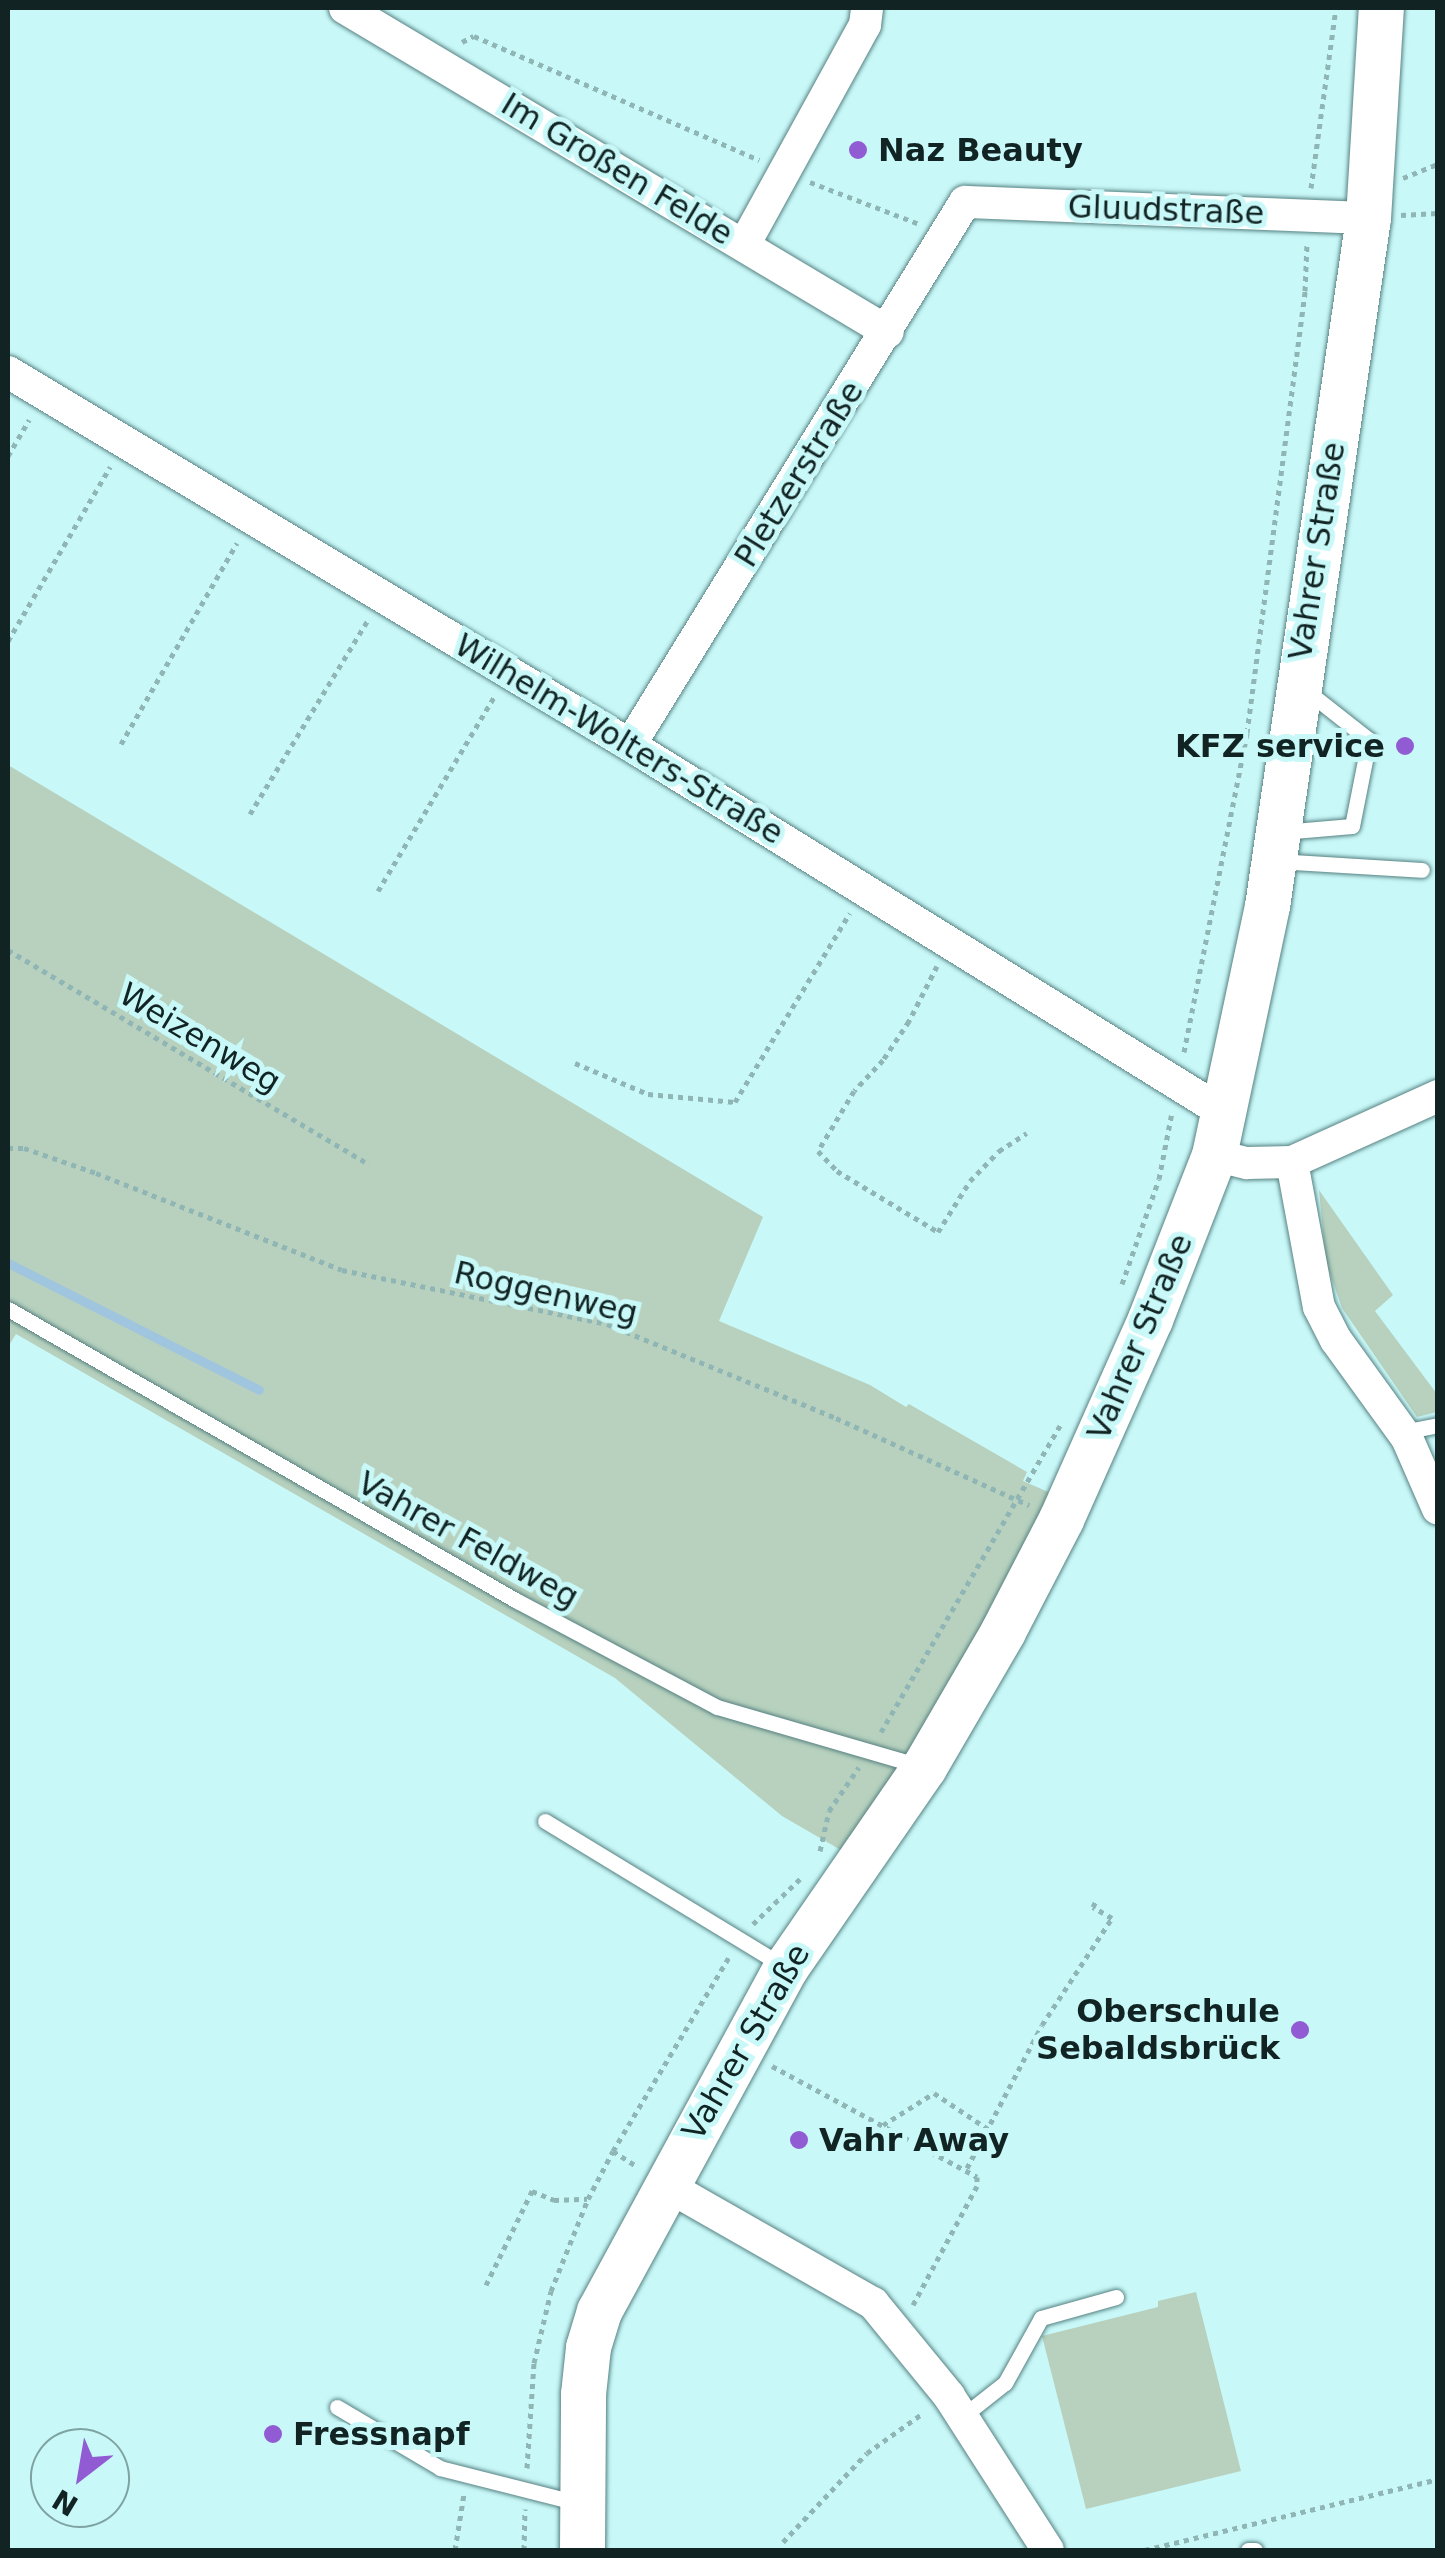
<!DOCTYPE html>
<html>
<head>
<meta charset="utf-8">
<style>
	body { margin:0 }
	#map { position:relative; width:1445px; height:2558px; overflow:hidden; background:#c9f8f8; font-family:"DejaVu Sans",sans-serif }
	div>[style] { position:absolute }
	.green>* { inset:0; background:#b7d1be }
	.stream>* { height:9px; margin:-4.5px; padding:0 4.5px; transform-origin:4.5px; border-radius:4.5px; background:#9fc5df }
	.path>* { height:5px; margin-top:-2.5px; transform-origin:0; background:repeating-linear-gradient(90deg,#8fb5b5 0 5px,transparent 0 10px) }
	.roads { filter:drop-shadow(0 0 2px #568181) drop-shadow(0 0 2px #568181) }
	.lane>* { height:15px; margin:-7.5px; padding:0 7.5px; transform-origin:7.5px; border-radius:7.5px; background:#fff }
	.street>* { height:32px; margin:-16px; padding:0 16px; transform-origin:16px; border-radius:16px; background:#fff }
	.secondary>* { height:45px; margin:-22.5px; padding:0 22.5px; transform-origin:22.5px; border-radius:22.5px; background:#fff }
	.dots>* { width:28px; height:28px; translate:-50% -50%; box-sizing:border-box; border:5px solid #c9f8f8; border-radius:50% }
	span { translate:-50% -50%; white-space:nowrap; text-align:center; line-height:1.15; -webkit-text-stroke:10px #c9f8f8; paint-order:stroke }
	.poi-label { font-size:32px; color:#112323; font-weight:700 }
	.left { translate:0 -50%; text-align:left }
	.right { translate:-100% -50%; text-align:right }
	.street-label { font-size:32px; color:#112323 }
	.frame { position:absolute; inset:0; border:10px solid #112323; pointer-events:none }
	.north { position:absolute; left:30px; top:2428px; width:100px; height:100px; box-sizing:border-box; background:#c9f8f8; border:2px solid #7fa3a3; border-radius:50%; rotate:211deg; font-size:28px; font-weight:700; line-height:40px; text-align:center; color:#112323 }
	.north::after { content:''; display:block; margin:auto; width:35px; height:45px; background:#915bd4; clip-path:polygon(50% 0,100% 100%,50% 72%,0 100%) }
</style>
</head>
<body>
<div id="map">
	<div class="green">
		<i style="clip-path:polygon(8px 765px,763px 1217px,719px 1321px,870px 1385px,906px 1407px,909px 1404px,1027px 1472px,1023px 1481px,1053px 1494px,987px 1620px,851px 1856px,782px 1816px,615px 1678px,16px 1334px,8px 1347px)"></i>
		<i style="clip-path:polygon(1319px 1190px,1393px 1295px,1375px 1311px,1437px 1394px,1437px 1412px,1417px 1417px,1342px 1308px,1326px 1262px)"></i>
		<i style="clip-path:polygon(1196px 2292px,1241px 2471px,1086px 2509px,1042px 2336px,1158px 2307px,1158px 2301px)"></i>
	</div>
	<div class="stream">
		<i style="left:8px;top:1263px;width:281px;rotate:26.8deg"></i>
	</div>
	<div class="path">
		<i style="left:462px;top:42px;width:13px;rotate:-27deg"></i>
		<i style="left:474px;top:36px;width:311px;rotate:23.5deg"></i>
		<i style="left:1403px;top:178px;width:38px;rotate:-22deg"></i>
		<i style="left:810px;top:182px;width:115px;rotate:21deg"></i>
		<i style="left:1311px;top:188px;width:182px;rotate:-82.1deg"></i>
		<i style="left:1401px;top:215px;width:37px;rotate:-3deg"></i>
		<i style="left:8px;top:456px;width:42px;rotate:-59.7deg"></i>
		<i style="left:8px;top:641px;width:202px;rotate:-59.6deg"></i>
		<i style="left:121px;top:744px;width:232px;rotate:-60deg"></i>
		<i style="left:250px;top:814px;width:227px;rotate:-58.7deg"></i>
		<i style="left:378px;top:891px;width:226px;rotate:-59.1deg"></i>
		<i style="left:8px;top:950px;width:420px;rotate:30.7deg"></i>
		<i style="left:937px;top:966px;width:62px;rotate:117deg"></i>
		<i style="left:909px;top:1021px;width:47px;rotate:123.7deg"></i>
		<i style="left:883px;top:1060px;width:42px;rotate:133.1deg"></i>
		<i style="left:854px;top:1091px;width:70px;rotate:121deg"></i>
		<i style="left:818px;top:1151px;width:28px;rotate:46deg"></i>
		<i style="left:837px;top:1171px;width:118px;rotate:31.1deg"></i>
		<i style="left:938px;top:1232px;width:60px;rotate:-57.9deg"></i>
		<i style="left:970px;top:1181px;width:42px;rotate:-46deg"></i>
		<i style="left:999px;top:1151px;width:33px;rotate:-33deg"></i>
		<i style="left:1184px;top:1052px;width:325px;rotate:-78.8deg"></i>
		<i style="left:1247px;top:733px;width:446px;rotate:-82.5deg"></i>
		<i style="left:1305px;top:291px;width:47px;rotate:-87.6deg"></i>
		<i style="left:575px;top:1063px;width:79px;rotate:23deg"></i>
		<i style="left:648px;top:1094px;width:87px;rotate:5.3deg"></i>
		<i style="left:735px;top:1102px;width:221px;rotate:-58.7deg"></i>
		<i style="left:8px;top:1148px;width:16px"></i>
		<i style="left:24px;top:1148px;width:76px;rotate:19.1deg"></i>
		<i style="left:96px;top:1173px;width:264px;rotate:21.5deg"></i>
		<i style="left:342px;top:1270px;width:270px;rotate:11.5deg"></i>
		<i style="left:607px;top:1324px;width:248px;rotate:22.3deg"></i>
		<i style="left:836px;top:1418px;width:212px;rotate:24.3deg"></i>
		<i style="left:1122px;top:1284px;width:111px;rotate:-70.6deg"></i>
		<i style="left:1159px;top:1179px;width:68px;rotate:-79deg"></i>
		<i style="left:881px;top:1732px;width:355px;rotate:-59.7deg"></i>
		<i style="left:820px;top:1851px;width:41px;rotate:-77.3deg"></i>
		<i style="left:829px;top:1811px;width:53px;rotate:-55.7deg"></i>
		<i style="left:753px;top:1924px;width:69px;rotate:-43.8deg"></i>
		<i style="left:772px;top:2066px;width:233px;rotate:28.4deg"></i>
		<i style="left:977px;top:2177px;width:9px;rotate:90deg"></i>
		<i style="left:977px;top:2186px;width:135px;rotate:118.3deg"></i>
		<i style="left:883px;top:2125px;width:60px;rotate:-32.1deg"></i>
		<i style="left:934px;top:2093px;width:65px;rotate:33.7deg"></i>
		<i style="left:613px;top:2151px;width:27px;rotate:33deg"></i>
		<i style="left:967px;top:2168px;width:161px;rotate:-62.3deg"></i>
		<i style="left:1042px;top:2025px;width:128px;rotate:-56.8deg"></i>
		<i style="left:1112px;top:1918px;width:22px;rotate:-150deg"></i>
		<i style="left:1093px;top:1907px;width:9px;rotate:-63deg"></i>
		<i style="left:486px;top:2285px;width:105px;rotate:-63.9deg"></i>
		<i style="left:532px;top:2191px;width:24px;rotate:22deg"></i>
		<i style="left:554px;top:2200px;width:33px;rotate:-2deg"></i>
		<i style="left:527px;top:2468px;width:105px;rotate:-86.2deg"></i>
		<i style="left:534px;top:2363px;width:74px;rotate:-76.7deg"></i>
		<i style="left:551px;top:2291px;width:99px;rotate:-68.1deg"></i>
		<i style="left:588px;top:2199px;width:54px;rotate:-62.5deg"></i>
		<i style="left:613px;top:2151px;width:226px;rotate:-59.1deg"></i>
		<i style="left:783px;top:2542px;width:122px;rotate:-46.7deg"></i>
		<i style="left:867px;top:2453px;width:69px;rotate:-35.5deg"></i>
		<i style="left:455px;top:2550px;width:57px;rotate:-80.9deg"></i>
		<i style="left:524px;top:2550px;width:41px;rotate:-88.6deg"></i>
		<i style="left:1145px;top:2550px;width:301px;rotate:-13.6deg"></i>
	</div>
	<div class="roads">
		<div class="lane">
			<i style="left:1282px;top:832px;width:70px;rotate:-4.9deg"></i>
			<i style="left:1352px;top:826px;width:88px;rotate:-78.8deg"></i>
			<i style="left:1369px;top:740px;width:79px;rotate:-141.7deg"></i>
			<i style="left:1276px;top:861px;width:146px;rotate:3.5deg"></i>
			<i style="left:8px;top:1309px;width:587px;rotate:29.84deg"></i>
			<i style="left:517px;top:1601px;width:226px;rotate:27.9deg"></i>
			<i style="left:717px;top:1707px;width:211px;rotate:16.2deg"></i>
			<i style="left:1403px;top:1432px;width:36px;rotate:-11deg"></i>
			<i style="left:545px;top:1821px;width:277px;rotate:31.3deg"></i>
			<i style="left:337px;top:2407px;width:120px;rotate:30.6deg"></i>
			<i style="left:440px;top:2468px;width:142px;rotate:14.2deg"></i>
			<i style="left:963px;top:2416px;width:53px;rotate:-38.2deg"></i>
			<i style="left:1005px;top:2383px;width:74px;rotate:-61deg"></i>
			<i style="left:1041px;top:2318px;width:78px;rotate:-15.6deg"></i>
			<i style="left:1248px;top:2550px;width:7px"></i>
		</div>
		<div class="street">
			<i style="left:345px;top:8px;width:632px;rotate:30.82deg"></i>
			<i style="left:744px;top:245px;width:251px;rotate:-61.2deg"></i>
			<i style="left:865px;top:25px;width:17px;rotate:-83deg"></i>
			<i style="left:8px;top:372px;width:725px;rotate:30.95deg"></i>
			<i style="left:630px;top:745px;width:701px;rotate:31.76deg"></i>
			<i style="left:630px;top:745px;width:638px;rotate:-58.33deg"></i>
			<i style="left:965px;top:202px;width:403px;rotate:2.3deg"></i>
			<i style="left:1214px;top:1155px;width:34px;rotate:14deg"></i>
			<i style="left:1247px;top:1163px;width:45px;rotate:-1.3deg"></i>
			<i style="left:1292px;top:1162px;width:160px;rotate:-24.3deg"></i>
			<i style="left:1292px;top:1162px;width:147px;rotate:79.5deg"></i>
			<i style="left:1319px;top:1307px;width:37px;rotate:63deg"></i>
			<i style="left:1336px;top:1340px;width:121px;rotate:54.1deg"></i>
			<i style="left:1407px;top:1438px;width:77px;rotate:66.4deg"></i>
			<i style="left:664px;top:2184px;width:241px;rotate:29.7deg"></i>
			<i style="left:873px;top:2303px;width:120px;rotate:50.7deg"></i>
			<i style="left:949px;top:2396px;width:183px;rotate:57.3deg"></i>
		</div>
		<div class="secondary">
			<i style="left:582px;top:2550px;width:156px;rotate:-89.6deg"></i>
			<i style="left:583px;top:2394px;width:47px;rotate:-83.9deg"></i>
			<i style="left:588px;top:2347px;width:38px;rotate:-73deg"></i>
			<i style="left:599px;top:2311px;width:392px;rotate:-61.5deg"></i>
			<i style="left:786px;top:1967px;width:243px;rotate:-55.4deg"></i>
			<i style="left:924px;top:1767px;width:157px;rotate:-59.8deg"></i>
			<i style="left:1003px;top:1631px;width:126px;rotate:-62.6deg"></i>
			<i style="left:1061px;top:1519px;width:219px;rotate:-66deg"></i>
			<i style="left:1150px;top:1319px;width:176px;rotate:-68.7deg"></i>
			<i style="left:1214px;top:1155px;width:255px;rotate:-78deg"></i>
			<i style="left:1267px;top:906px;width:695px;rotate:-81.65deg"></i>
			<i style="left:1368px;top:218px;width:210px;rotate:-86.5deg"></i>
		</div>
	</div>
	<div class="dots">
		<i style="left:858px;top:150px;background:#915bd4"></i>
		<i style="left:1405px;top:746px;background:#915bd4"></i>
		<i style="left:1300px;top:2030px;background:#915bd4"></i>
		<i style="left:799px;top:2140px;background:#915bd4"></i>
		<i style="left:273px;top:2434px;background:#915bd4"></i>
	</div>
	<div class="poi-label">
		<span class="left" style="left:878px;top:150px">Naz Beauty</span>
		<span class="right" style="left:1385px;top:746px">KFZ service</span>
		<span class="right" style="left:1280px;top:2030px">Oberschule<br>Sebaldsbrück</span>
		<span class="left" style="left:819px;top:2140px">Vahr Away</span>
		<span class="left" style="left:293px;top:2434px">Fressnapf</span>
	</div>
	<div class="street-label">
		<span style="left:617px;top:169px;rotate:31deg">Im Großen Felde</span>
		<span style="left:1166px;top:210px;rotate:2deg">Gluudstraße</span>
		<span style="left:799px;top:474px;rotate:-58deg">Pletzerstraße</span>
		<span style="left:1317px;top:551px;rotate:-81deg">Vahrer Straße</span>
		<span style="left:619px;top:739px;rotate:31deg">Wilhelm-Wolters-Straße</span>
		<span style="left:200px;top:1038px;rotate:31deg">Weizenweg</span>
		<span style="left:546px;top:1293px;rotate:13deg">Roggenweg</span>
		<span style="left:1140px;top:1337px;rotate:-67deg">Vahrer Straße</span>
		<span style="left:468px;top:1540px;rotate:29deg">Vahrer Feldweg</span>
		<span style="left:746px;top:2042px;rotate:-60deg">Vahrer Straße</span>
	</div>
	<div class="frame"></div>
	<div class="north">N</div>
</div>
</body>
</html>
